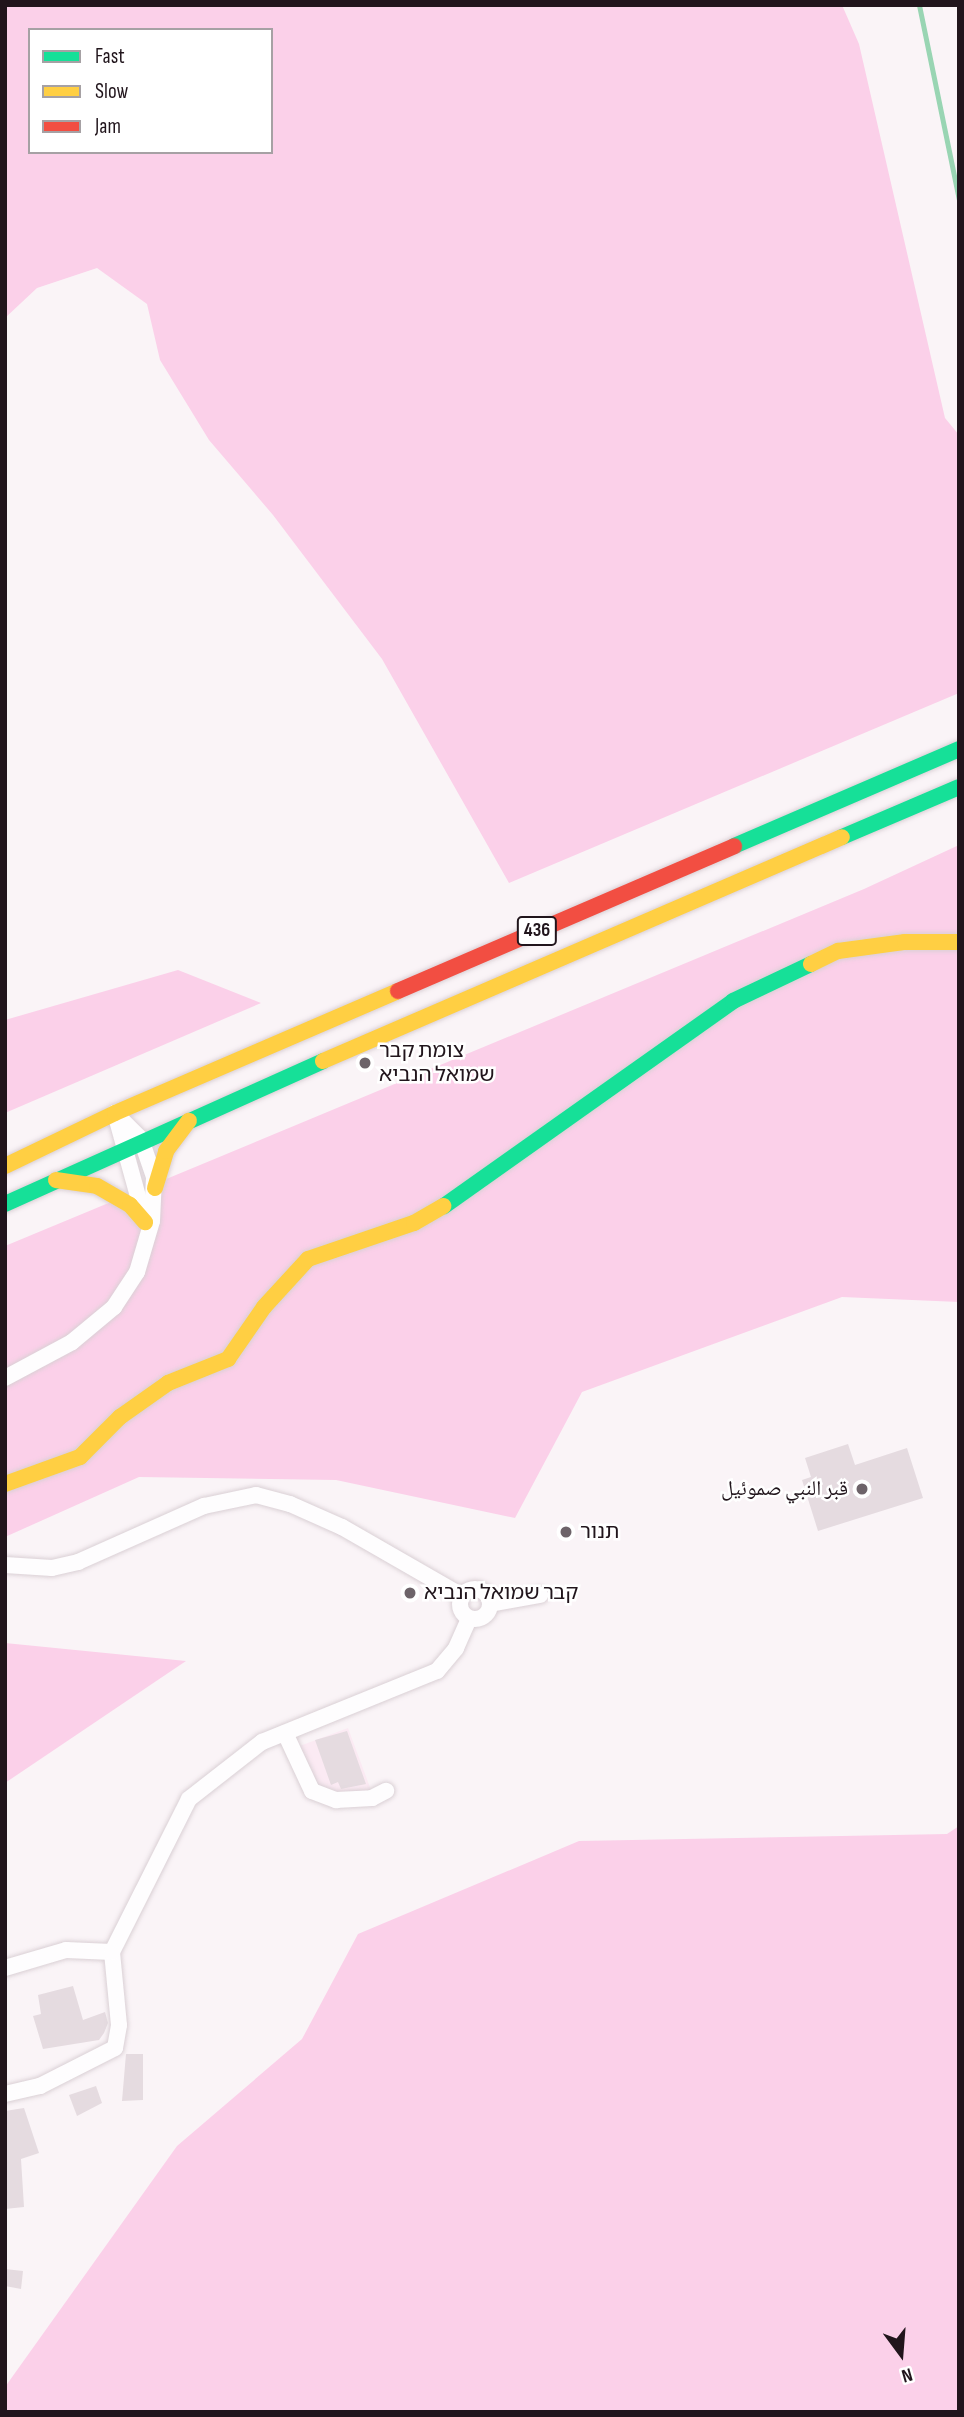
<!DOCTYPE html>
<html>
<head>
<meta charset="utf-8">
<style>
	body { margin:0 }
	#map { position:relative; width:964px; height:2417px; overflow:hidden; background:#faf4f7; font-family:"Sofia Sans Condensed","Noto Naskh Arabic","Noto Sans Hebrew",sans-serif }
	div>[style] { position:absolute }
	.built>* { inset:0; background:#fbeaf3 }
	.green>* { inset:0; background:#fbd0e9 }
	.stream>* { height:5px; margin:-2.5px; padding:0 2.5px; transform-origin:2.5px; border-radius:2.5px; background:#99d5b3 }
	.building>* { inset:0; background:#e5dbe0 }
	.roads { filter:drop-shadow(0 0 2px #dad0d5) drop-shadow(0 0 2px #dad0d5) }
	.street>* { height:16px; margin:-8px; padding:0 8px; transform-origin:8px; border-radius:8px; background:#fefdfe }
	.street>.ring { margin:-8px; padding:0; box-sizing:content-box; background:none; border:16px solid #fefdfe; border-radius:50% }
	.fast>* { height:16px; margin:-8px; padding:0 8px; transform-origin:8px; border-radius:8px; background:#16e098 }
	.slow>* { height:16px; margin:-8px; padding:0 8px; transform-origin:8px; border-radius:8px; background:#ffcf43 }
	.jam>* { height:16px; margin:-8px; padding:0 8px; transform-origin:8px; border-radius:8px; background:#f24e42 }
	.dots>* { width:19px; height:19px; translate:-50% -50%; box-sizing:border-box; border:4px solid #fff; border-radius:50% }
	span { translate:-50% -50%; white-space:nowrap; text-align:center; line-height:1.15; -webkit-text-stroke:5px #fff; paint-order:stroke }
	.shield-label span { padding:2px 5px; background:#fff; border:2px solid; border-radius:5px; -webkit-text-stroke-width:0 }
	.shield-label { font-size:19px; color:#21151c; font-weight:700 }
	.poi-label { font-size:21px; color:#21151c }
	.left { translate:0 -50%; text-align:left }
	.right { translate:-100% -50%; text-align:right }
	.frame { position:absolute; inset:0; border:7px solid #21151c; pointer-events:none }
	.legend { position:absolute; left:28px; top:28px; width:245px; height:126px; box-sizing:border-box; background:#fff; border:2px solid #a6a1a4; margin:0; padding:9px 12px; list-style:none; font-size:21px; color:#21151c }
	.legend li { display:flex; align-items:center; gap:14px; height:35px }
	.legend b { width:35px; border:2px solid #a6a1a4 }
	.north { position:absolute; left:866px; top:2319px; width:70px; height:70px; -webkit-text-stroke:5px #fff; paint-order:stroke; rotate:164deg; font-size:19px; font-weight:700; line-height:28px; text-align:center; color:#21151c }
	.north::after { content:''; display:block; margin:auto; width:24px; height:32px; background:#21151c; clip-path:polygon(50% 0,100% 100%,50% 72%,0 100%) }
</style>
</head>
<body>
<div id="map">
	<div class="built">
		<i style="clip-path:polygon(348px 1728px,371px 1790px,336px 1793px,316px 1785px,297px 1747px)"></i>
	</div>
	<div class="green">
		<i style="clip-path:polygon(evenodd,5px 5px,842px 5px,859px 44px,945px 418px,959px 435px,959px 693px,509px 883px,382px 659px,273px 515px,209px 440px,160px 360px,147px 304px,97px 268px,37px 288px,5px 318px,5px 5px,30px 30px,271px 30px,271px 152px,30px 152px,30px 30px)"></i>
		<i style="clip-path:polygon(959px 845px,959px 1302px,842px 1297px,582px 1392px,515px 1518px,336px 1480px,139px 1477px,5px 1537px,5px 1246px,864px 889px)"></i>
		<i style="clip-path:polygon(178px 970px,261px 1003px,5px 1113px,5px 1020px)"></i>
		<i style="clip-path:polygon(5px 1643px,186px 1661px,5px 1783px)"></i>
		<i style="clip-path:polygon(959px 1826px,959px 2412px,5px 2412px,5px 2387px,177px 2146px,302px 2039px,358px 1934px,579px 1841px,947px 1834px)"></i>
	</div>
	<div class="stream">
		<i style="left:919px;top:5px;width:199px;rotate:78.4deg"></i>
	</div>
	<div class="building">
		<i style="clip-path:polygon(848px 1444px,855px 1465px,907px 1448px,923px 1498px,818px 1531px,802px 1480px,811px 1477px,805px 1458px)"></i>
		<i style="clip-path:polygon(347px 1731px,366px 1784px,341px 1789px,338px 1782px,331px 1785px,315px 1740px)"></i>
		<i style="clip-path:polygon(73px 1986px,83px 2020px,105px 2012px,108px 2023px,104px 2033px,99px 2040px,43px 2049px,33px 2016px,41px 2014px,38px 1995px)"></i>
		<i style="clip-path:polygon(126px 2054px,143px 2054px,143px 2100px,122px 2101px)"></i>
		<i style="clip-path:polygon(96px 2086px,102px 2103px,77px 2116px,69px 2095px)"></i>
		<i style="clip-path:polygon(24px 2108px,39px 2153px,21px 2159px,24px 2207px,5px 2209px,5px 2111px)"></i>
		<i style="clip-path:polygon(5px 2269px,23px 2271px,21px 2289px,5px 2286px)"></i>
	</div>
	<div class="roads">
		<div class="street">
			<i style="left:115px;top:1113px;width:106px;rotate:74.6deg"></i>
			<i style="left:5px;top:1378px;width:76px;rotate:-28.2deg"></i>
			<i style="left:72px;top:1342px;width:55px;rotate:-39.8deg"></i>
			<i style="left:114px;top:1307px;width:42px;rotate:-56.7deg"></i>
			<i style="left:137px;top:1272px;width:53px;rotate:-73.6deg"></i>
			<i style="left:152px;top:1221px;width:44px;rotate:-87.4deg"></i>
			<i style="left:154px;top:1177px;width:40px;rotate:-108.9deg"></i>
			<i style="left:141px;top:1139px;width:37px;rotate:-135deg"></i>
			<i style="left:5px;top:1565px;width:47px;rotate:3.7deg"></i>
			<i style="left:52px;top:1568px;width:27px;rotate:-13deg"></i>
			<i style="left:78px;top:1562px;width:138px;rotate:-24deg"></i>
			<i style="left:204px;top:1506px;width:53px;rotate:-11.9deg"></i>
			<i style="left:256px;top:1495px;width:35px;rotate:15deg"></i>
			<i style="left:290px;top:1504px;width:57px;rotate:23.9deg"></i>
			<i style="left:342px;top:1527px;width:138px;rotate:29.9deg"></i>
			<i class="ring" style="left:460px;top:1589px;width:14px;height:14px"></i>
			<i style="left:490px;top:1604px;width:51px;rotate:-10.2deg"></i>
			<i style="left:285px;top:1733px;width:64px;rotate:65deg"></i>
			<i style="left:312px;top:1791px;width:26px;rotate:21deg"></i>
			<i style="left:336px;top:1800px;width:36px;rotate:-3deg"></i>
			<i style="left:372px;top:1798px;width:16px;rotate:-27deg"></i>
			<i style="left:5px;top:1968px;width:64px;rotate:-16.4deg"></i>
			<i style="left:66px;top:1950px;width:46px;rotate:2.5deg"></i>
			<i style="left:5px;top:2094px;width:36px;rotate:-13deg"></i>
			<i style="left:40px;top:2086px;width:84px;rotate:-26.9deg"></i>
			<i style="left:115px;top:2048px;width:23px;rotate:-80deg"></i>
			<i style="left:119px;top:2025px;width:73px;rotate:-95.5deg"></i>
			<i style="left:112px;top:1952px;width:171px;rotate:-63.3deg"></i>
			<i style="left:189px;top:1799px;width:93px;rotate:-38deg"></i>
			<i style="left:262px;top:1742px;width:189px;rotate:-22.1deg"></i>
			<i style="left:437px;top:1671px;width:30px;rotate:-50deg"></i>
			<i style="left:456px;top:1648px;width:32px;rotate:-66deg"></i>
		</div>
		<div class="fast">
			<i style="left:842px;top:837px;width:127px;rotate:-23.1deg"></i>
			<i style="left:734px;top:846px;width:245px;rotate:-23.3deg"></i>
			<i style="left:5px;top:1204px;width:349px;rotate:-24.2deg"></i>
			<i style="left:444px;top:1206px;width:354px;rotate:-35.3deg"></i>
			<i style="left:733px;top:1001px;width:86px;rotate:-25.4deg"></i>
		</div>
		<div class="slow">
			<i style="left:811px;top:964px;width:30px;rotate:-26deg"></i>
			<i style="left:838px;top:951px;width:68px;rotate:-7.7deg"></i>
			<i style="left:905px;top:942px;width:54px"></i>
			<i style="left:323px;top:1061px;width:565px;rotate:-23.34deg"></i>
			<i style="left:5px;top:1166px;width:122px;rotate:-25.7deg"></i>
			<i style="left:115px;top:1113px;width:308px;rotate:-23.3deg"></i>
			<i style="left:56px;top:1180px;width:41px;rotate:8.3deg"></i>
			<i style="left:97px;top:1186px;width:38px;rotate:30deg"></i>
			<i style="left:130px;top:1205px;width:23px;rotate:49deg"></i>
			<i style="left:155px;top:1188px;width:39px;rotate:-73deg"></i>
			<i style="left:166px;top:1151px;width:38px;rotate:-53deg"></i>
			<i style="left:5px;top:1484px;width:80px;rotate:-19.8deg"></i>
			<i style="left:80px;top:1457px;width:57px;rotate:-45deg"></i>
			<i style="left:120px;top:1417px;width:59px;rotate:-35.3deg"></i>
			<i style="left:168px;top:1383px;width:65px;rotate:-21.8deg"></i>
			<i style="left:228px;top:1359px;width:63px;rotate:-55.3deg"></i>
			<i style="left:264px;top:1307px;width:65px;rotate:-47.5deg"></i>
			<i style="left:308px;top:1259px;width:112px;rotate:-18.8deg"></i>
			<i style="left:414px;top:1223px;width:34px;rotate:-30deg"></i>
		</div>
		<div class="jam">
			<i style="left:398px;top:991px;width:366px;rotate:-23.3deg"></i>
		</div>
	</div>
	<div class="dots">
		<i style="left:365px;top:1063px;background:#6d6369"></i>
		<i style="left:862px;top:1489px;background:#6d6369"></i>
		<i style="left:566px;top:1532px;background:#6d6369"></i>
		<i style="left:410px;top:1593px;background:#6d6369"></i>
	</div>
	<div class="shield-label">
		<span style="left:537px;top:931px">436</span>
	</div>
	<div class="poi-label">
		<span class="left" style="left:379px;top:1063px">צומת קבר<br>שמואל הנביא</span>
		<span class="right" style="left:848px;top:1489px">قبر النبي صموئيل</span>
		<span class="left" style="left:580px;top:1532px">תנור</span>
		<span class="left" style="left:424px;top:1593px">קבר שמואל הנביא</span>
	</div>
	<div class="frame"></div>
	<ul class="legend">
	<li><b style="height:9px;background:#16e098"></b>Fast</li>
	<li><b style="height:9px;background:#ffcf43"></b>Slow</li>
	<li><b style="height:9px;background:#f24e42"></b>Jam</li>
	</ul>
	<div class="north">N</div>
</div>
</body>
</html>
